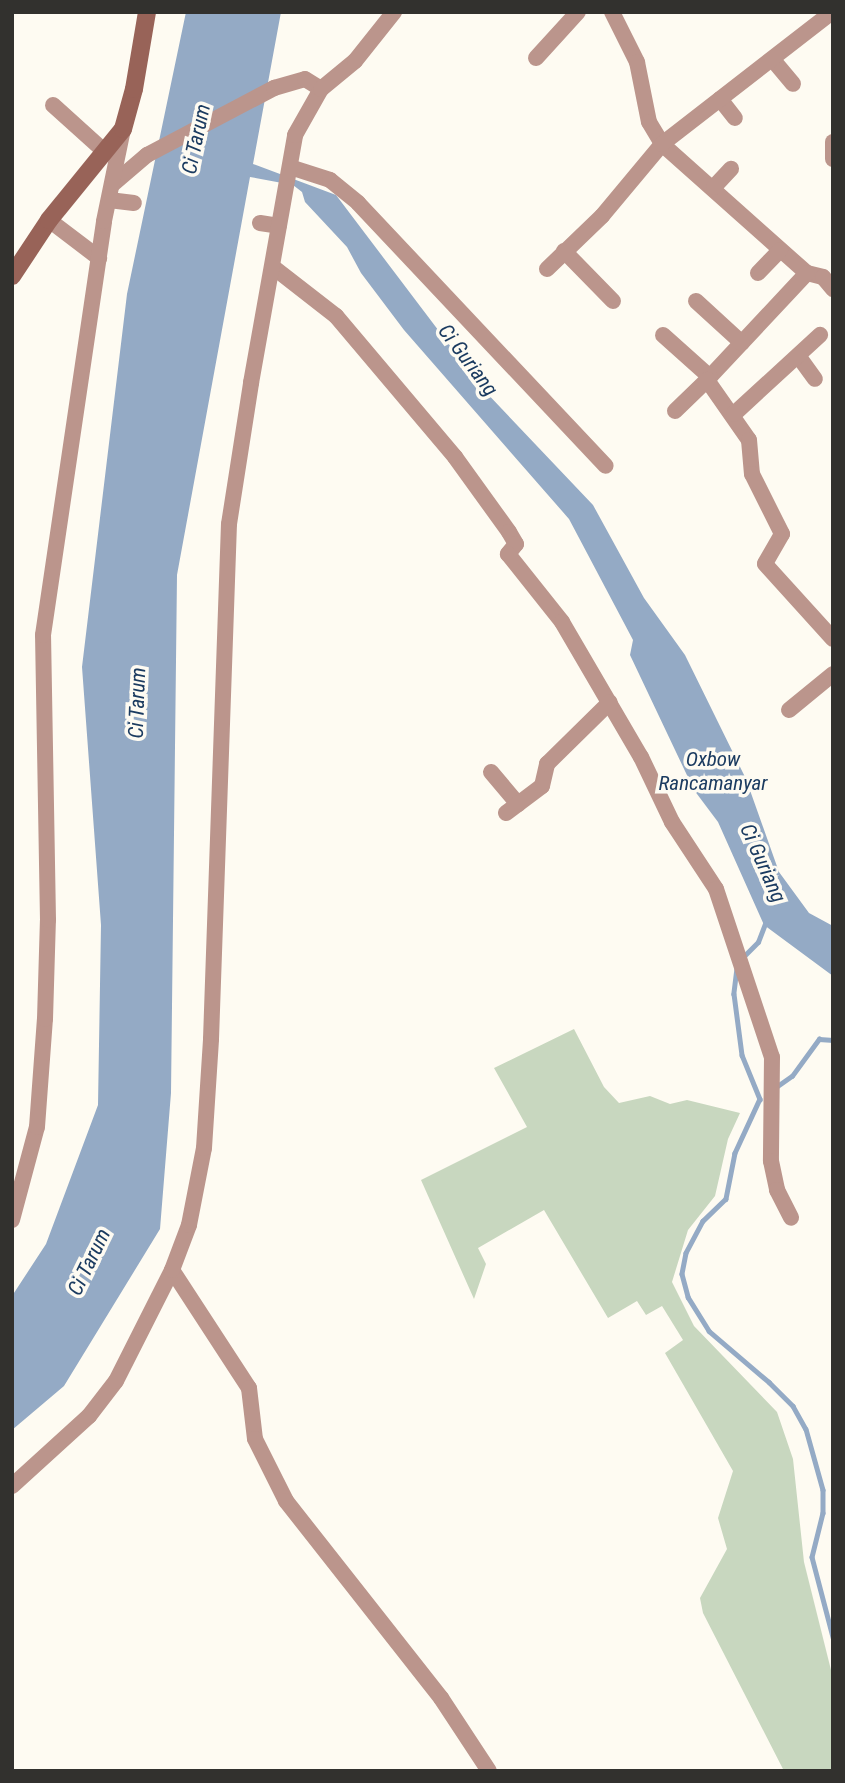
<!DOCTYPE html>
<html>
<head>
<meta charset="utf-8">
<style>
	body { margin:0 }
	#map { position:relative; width:845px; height:1783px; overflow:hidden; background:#fefbf2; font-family:"Roboto Condensed",sans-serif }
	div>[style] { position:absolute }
	.green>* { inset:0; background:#c8d7bf }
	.water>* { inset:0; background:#94aac5 }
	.stream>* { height:4.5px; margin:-2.25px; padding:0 2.25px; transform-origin:2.25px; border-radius:2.25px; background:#94aac5 }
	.street>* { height:16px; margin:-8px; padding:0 8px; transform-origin:8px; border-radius:8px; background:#bb958c }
	.secondary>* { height:18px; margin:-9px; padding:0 9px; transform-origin:9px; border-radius:9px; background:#986358 }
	span { translate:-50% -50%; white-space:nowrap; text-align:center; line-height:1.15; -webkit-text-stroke:7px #fefbf2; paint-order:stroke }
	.water-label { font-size:21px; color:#1b3b60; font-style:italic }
	.frame { position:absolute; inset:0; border:14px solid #32312e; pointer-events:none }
</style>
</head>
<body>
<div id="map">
	<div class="green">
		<i style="clip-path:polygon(574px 1029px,604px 1087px,619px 1103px,650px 1096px,670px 1104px,687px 1100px,740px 1113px,728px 1139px,715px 1196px,688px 1230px,672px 1282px,694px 1326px,777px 1412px,793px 1459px,804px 1562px,833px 1678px,833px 1771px,784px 1771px,703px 1613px,700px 1598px,727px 1549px,718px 1518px,733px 1471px,665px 1353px,683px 1340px,662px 1306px,646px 1315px,637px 1301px,608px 1318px,544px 1210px,478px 1248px,486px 1264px,474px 1299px,421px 1180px,527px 1127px,494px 1068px)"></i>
	</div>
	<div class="water">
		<i style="clip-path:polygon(186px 12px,281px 12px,253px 164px,336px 195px,482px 388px,593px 505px,644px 598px,685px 655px,746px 779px,779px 872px,809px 913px,833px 926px,833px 976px,764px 925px,718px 822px,694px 790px,630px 655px,633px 640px,569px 519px,404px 330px,361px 273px,347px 247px,305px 202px,302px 192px,293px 185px,250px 177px,177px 575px,171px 1093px,160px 1229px,64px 1386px,12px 1430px,12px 1296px,46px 1244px,98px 1105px,101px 925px,82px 667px,127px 294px)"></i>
	</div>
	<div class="stream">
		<i style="left:743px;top:957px;width:21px;rotate:-45deg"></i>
		<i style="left:758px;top:942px;width:22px;rotate:-69deg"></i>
		<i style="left:737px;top:968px;width:26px;rotate:97deg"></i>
		<i style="left:734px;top:994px;width:62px;rotate:82.5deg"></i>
		<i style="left:742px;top:1055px;width:48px;rotate:67.8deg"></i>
		<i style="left:760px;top:1099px;width:60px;rotate:114.8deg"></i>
		<i style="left:735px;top:1153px;width:47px;rotate:101.1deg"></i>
		<i style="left:726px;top:1199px;width:32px;rotate:136deg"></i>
		<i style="left:703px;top:1221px;width:36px;rotate:118deg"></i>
		<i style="left:686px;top:1253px;width:21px;rotate:101deg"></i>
		<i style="left:682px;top:1274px;width:24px;rotate:75deg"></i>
		<i style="left:688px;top:1297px;width:40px;rotate:58deg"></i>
		<i style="left:709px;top:1331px;width:79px;rotate:40.4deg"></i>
		<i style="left:769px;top:1382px;width:34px;rotate:45deg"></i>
		<i style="left:793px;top:1406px;width:26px;rotate:61deg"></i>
		<i style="left:806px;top:1429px;width:63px;rotate:74.4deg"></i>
		<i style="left:823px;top:1490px;width:23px;rotate:90deg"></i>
		<i style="left:823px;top:1513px;width:45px;rotate:104deg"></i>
		<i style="left:812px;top:1557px;width:83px;rotate:75.3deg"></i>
		<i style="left:776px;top:1087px;width:19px;rotate:-35deg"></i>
		<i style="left:792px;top:1076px;width:46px;rotate:-53.9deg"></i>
		<i style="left:819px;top:1039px;width:14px;rotate:4deg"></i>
	</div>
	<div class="street">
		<i style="left:612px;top:12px;width:56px;rotate:63.4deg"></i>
		<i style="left:637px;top:62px;width:61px;rotate:78.7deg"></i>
		<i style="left:649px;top:122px;width:26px;rotate:59deg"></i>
		<i style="left:662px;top:144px;width:194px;rotate:41.7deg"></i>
		<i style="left:807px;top:273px;width:16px;rotate:14deg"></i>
		<i style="left:823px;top:277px;width:16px;rotate:50deg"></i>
		<i style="left:536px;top:58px;width:62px;rotate:-47.6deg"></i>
		<i style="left:773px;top:60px;width:31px;rotate:50deg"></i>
		<i style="left:720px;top:99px;width:24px;rotate:52deg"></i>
		<i style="left:53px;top:105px;width:70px;rotate:42.1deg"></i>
		<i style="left:833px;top:142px;width:17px;rotate:90deg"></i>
		<i style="left:290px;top:167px;width:42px;rotate:18deg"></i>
		<i style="left:330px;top:180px;width:36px;rotate:39deg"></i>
		<i style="left:358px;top:203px;width:361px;rotate:46.7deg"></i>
		<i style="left:113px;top:184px;width:45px;rotate:-40.5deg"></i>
		<i style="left:147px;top:155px;width:144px;rotate:-27.8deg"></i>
		<i style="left:274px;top:88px;width:32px;rotate:-16deg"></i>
		<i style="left:305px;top:79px;width:19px;rotate:32deg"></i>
		<i style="left:714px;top:187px;width:25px;rotate:-47deg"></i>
		<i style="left:109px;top:200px;width:25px;rotate:7deg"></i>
		<i style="left:49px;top:220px;width:63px;rotate:37.2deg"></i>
		<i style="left:260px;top:223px;width:19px;rotate:9deg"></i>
		<i style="left:564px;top:251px;width:70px;rotate:45.6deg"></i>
		<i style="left:273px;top:267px;width:80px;rotate:37.9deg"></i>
		<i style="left:336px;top:316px;width:185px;rotate:49.8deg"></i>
		<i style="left:455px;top:457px;width:92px;rotate:54.2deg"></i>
		<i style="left:509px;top:532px;width:14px;rotate:60deg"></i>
		<i style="left:516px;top:544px;width:13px;rotate:129deg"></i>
		<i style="left:508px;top:554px;width:87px;rotate:51.5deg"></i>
		<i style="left:562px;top:622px;width:156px;rotate:59.7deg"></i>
		<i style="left:641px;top:757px;width:72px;rotate:64.5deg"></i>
		<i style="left:672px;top:822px;width:80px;rotate:56.7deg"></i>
		<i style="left:716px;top:889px;width:177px;rotate:71.6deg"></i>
		<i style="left:772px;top:1057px;width:104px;rotate:90.6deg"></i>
		<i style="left:771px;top:1161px;width:30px;rotate:78deg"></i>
		<i style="left:777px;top:1190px;width:31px;rotate:63deg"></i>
		<i style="left:547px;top:269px;width:76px;rotate:-43.9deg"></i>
		<i style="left:602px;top:216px;width:94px;rotate:-50.2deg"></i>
		<i style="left:662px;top:144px;width:215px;rotate:-37.8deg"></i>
		<i style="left:758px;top:273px;width:32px;rotate:-46deg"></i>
		<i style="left:807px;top:273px;width:146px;rotate:133.1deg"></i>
		<i style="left:707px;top:380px;width:73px;rotate:55deg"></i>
		<i style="left:749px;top:440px;width:34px;rotate:85deg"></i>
		<i style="left:752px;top:474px;width:67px;rotate:63.4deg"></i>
		<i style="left:782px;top:534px;width:34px;rotate:120deg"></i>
		<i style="left:765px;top:564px;width:101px;rotate:47.8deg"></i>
		<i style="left:696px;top:301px;width:62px;rotate:42.4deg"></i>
		<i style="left:663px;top:335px;width:63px;rotate:41.8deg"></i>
		<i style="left:799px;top:357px;width:27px;rotate:54deg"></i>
		<i style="left:675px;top:411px;width:45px;rotate:-44.1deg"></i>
		<i style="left:734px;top:414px;width:117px;rotate:-42.6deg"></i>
		<i style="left:789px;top:710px;width:57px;rotate:-39.3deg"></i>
		<i style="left:491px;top:772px;width:42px;rotate:49.8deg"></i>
		<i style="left:506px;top:813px;width:45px;rotate:-36.9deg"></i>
		<i style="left:542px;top:786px;width:23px;rotate:-77deg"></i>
		<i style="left:547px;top:764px;width:88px;rotate:-44.5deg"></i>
		<i style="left:12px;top:1220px;width:96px;rotate:-75deg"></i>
		<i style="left:37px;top:1127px;width:108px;rotate:-85.8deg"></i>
		<i style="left:45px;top:1019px;width:99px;rotate:-88.3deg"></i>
		<i style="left:48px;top:920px;width:285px;rotate:-91deg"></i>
		<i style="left:43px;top:635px;width:418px;rotate:-81.6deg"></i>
		<i style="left:104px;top:221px;width:94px;rotate:-78.3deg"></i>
		<i style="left:172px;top:1270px;width:141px;rotate:56.9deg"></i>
		<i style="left:249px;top:1388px;width:51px;rotate:83.3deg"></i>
		<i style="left:255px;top:1439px;width:69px;rotate:63.4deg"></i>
		<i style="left:286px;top:1501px;width:251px;rotate:51.8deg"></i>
		<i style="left:441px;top:1698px;width:87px;rotate:56.7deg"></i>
		<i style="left:12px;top:1486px;width:104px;rotate:-42.3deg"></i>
		<i style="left:89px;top:1416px;width:44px;rotate:-52.4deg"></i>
		<i style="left:116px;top:1381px;width:124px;rotate:-63.2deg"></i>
		<i style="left:172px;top:1270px;width:48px;rotate:-69.3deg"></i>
		<i style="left:189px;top:1225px;width:78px;rotate:-79deg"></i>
		<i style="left:204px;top:1148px;width:109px;rotate:-86.3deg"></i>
		<i style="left:211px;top:1039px;width:515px;rotate:-88deg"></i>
		<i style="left:229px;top:524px;width:143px;rotate:-81.1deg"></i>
		<i style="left:251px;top:383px;width:252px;rotate:-79.9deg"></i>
		<i style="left:295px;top:135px;width:53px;rotate:-60.5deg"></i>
		<i style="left:321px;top:89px;width:44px;rotate:-39.5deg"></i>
		<i style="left:355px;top:61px;width:63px;rotate:-51.5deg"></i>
	</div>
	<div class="secondary">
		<i style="left:12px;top:276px;width:67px;rotate:-56.5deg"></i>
		<i style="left:49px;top:220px;width:117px;rotate:-50.9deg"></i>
		<i style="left:123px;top:129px;width:41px;rotate:-74.6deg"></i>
		<i style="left:134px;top:89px;width:78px;rotate:-80.4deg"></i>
	</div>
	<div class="water-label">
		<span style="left:196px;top:139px;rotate:-78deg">Ci Tarum</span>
		<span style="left:468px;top:360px;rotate:53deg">Ci Guriang</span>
		<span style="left:137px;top:703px;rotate:-88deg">Ci Tarum</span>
		<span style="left:713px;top:771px">Oxbow<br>Rancamanyar</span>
		<span style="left:763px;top:863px;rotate:66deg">Ci Guriang</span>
		<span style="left:89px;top:1262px;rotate:-64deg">Ci Tarum</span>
	</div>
	<div class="frame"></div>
</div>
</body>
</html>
